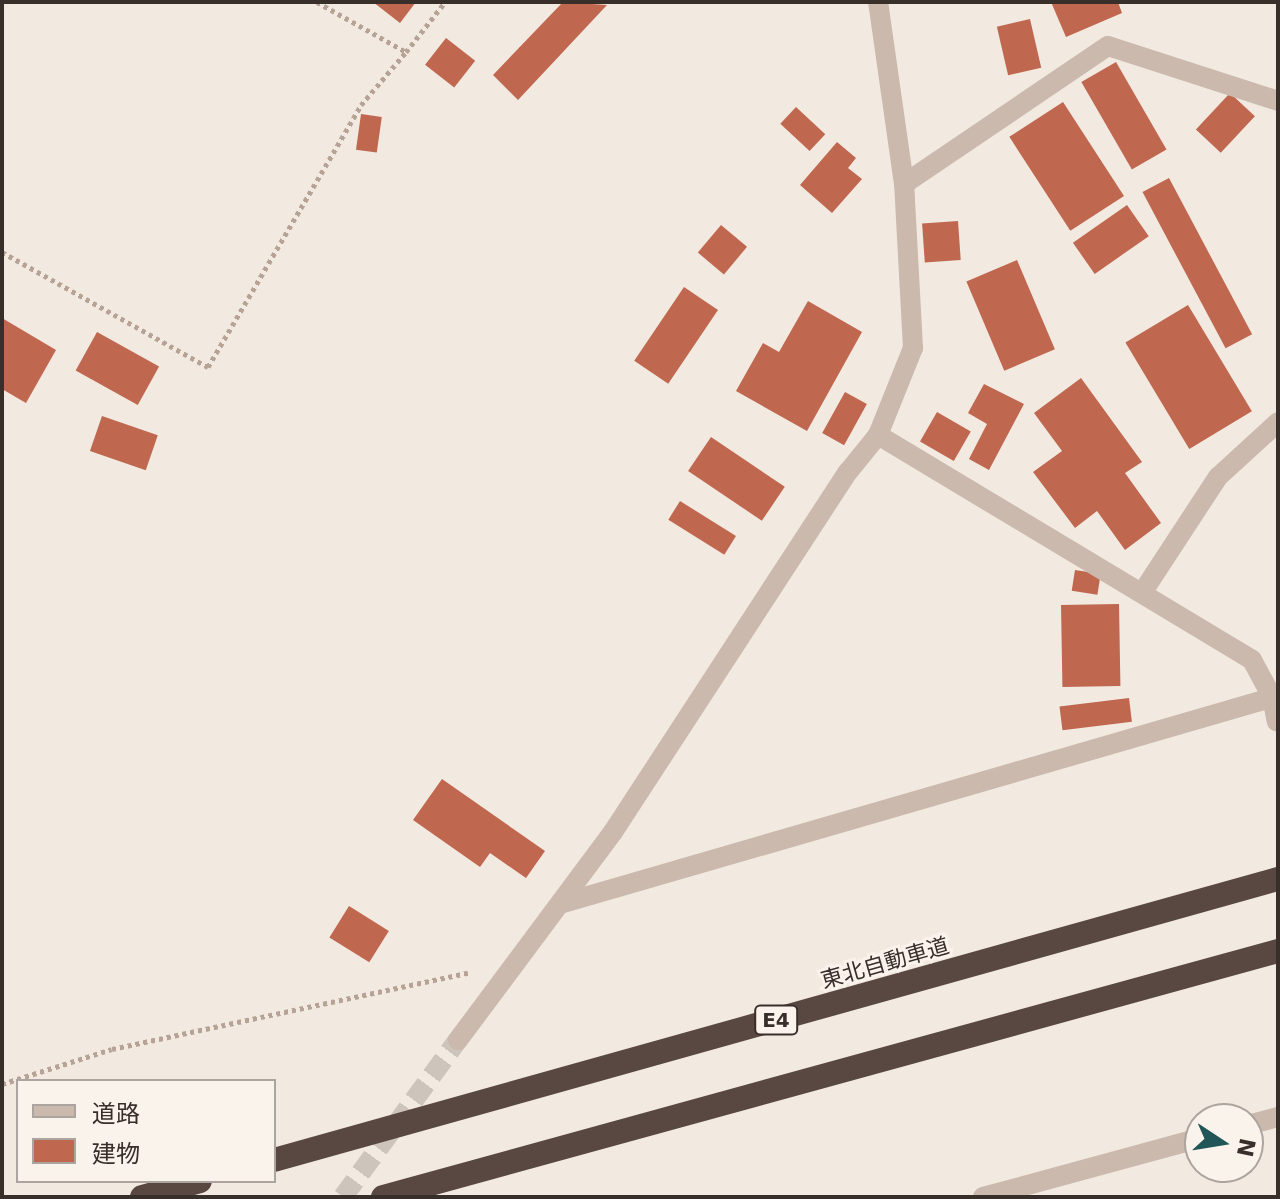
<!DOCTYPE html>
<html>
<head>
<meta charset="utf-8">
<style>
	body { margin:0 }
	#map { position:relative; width:1280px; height:1199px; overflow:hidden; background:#f2e9e0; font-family:"DejaVu Sans","Noto Sans JP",sans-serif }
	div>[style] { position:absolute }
	.building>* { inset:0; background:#c0674f; transform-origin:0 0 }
	.minor-tunnel>* { height:20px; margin-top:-10px; transform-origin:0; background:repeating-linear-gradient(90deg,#cdc4bc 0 20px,transparent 0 30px) }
	.path>* { height:5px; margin-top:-2.5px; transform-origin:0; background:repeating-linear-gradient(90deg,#b6a396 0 4px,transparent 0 8px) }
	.minor>* { height:20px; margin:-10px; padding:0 10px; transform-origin:10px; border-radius:10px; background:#cab9ac }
	.highway>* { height:24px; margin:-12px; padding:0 12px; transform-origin:12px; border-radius:12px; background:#594842 }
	span { translate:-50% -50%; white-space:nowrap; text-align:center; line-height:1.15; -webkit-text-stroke:6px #faf3ec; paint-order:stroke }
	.shield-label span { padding:2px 6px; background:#faf3ec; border:2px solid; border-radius:6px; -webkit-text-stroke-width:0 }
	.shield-label { font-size:20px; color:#382e2a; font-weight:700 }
	.street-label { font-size:22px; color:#382e2a }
	.frame { position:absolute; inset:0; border:4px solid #382e2a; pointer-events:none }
	.legend { position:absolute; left:16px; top:1079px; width:260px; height:104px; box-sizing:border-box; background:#faf3ec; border:2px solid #aca49e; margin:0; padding:10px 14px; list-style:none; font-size:24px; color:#382e2a }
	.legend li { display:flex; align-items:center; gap:16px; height:40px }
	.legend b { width:40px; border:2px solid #aca49e }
	.north { position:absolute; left:1184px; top:1103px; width:80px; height:80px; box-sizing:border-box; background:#faf3ec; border:2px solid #aca49e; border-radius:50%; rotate:102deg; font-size:22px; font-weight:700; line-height:32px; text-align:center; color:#382e2a }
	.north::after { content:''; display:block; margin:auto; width:28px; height:36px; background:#215658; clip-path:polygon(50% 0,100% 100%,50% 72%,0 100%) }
</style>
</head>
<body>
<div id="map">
	<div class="building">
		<i style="clip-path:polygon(373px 2px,416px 2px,400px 23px)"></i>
		<i style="clip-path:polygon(563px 2px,607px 5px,518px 100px,493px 75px)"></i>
		<i style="clip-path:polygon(1051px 2px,1118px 2px,1122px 13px,1066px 37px)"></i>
		<i style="left:1030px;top:19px;width:50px;height:34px;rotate:77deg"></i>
		<i style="left:446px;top:38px;width:37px;height:34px;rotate:38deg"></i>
		<i style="left:1116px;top:62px;width:101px;height:40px;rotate:60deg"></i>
		<i style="left:1230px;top:93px;width:34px;height:50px;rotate:43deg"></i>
		<i style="left:1063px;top:102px;width:112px;height:64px;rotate:57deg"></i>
		<i style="left:796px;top:107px;width:40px;height:23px;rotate:43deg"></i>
		<i style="left:361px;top:114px;width:21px;height:36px;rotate:8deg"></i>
		<i style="clip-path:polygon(837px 142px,856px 158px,848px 168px,862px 179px,832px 213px,800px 185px)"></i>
		<i style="left:1169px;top:178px;width:177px;height:30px;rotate:62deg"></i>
		<i style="left:1127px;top:205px;width:38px;height:66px;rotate:55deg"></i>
		<i style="left:958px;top:221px;width:39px;height:36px;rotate:86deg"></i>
		<i style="left:721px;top:225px;width:34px;height:36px;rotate:40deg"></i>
		<i style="left:1017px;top:260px;width:97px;height:55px;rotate:67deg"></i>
		<i style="left:684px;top:287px;width:41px;height:89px;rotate:34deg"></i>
		<i style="clip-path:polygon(808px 301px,862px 332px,807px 431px,736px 391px,763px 343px,779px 352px)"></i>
		<i style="left:1188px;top:305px;width:124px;height:73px;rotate:59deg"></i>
		<i style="clip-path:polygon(2px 318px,56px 350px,26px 403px,2px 389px)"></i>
		<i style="left:97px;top:332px;width:71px;height:44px;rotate:29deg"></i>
		<i style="clip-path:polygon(1081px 378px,1142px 462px,1125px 473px,1161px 523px,1125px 550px,1097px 511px,1075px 528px,1033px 472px,1062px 451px,1034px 413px)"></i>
		<i style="clip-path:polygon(984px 384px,1024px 404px,989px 470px,969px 459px,987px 424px,968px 413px)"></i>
		<i style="left:845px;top:392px;width:25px;height:47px;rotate:29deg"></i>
		<i style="left:937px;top:412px;width:39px;height:34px;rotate:30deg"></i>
		<i style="left:102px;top:416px;width:59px;height:37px;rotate:19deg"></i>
		<i style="left:711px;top:437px;width:89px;height:41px;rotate:34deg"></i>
		<i style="left:680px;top:501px;width:66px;height:22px;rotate:32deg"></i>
		<i style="left:1075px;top:570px;width:26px;height:21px;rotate:9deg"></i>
		<i style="left:1119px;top:604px;width:82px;height:58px;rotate:89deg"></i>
		<i style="left:1129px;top:698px;width:24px;height:70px;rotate:83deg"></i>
		<i style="clip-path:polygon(442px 779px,545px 851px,526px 878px,490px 853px,480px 867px,413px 820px)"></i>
		<i style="left:349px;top:906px;width:47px;height:37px;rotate:32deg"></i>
	</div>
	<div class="minor-tunnel">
		<i style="left:343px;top:1197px;width:195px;rotate:-53.8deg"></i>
	</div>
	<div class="path">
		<i style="left:317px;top:2px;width:102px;rotate:29.3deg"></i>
		<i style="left:406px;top:52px;width:63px;rotate:-52deg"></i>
		<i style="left:2px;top:252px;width:236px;rotate:29.2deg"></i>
		<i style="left:208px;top:367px;width:303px;rotate:-59.7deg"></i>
		<i style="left:361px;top:105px;width:70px;rotate:-49.7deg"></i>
		<i style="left:2px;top:1084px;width:115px;rotate:-17.7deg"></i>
		<i style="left:112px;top:1049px;width:364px;rotate:-12.1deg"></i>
	</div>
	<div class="minor">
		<i style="left:904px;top:184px;width:246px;rotate:-34.1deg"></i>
		<i style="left:1108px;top:46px;width:179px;rotate:17.9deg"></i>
		<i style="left:878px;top:435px;width:436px;rotate:31deg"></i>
		<i style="left:1252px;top:660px;width:42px;rotate:61.6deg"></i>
		<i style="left:1272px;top:697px;width:25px;rotate:79deg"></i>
		<i style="left:1142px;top:593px;width:139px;rotate:-56.8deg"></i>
		<i style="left:1218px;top:477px;width:81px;rotate:-42.5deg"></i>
		<i style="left:560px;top:904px;width:748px;rotate:-16.16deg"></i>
		<i style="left:458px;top:1040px;width:259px;rotate:-53.3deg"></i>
		<i style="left:613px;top:832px;width:430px;rotate:-56.9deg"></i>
		<i style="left:848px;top:472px;width:48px;rotate:-51deg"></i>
		<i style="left:878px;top:435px;width:94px;rotate:-68.1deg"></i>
		<i style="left:913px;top:348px;width:164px;rotate:-93.1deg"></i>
		<i style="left:904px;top:184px;width:184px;rotate:-98.1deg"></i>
		<i style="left:1248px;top:1125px;width:31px;rotate:-15deg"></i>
		<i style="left:983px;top:1197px;width:225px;rotate:-15.2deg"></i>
	</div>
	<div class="highway">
		<i style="left:274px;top:1160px;width:1043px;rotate:-15.64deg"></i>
		<i style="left:142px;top:1197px;width:60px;rotate:-15.4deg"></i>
		<i style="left:383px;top:1197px;width:928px;rotate:-15.37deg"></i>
	</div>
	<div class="shield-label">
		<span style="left:776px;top:1020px">E4</span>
	</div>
	<div class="street-label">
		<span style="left:885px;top:963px;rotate:-16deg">東北自動車道</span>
	</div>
	<div class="frame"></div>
	<ul class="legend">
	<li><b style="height:10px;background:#cab9ac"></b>道路</li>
	<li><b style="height:22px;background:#c0674f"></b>建物</li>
	</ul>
	<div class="north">N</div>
</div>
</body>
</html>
